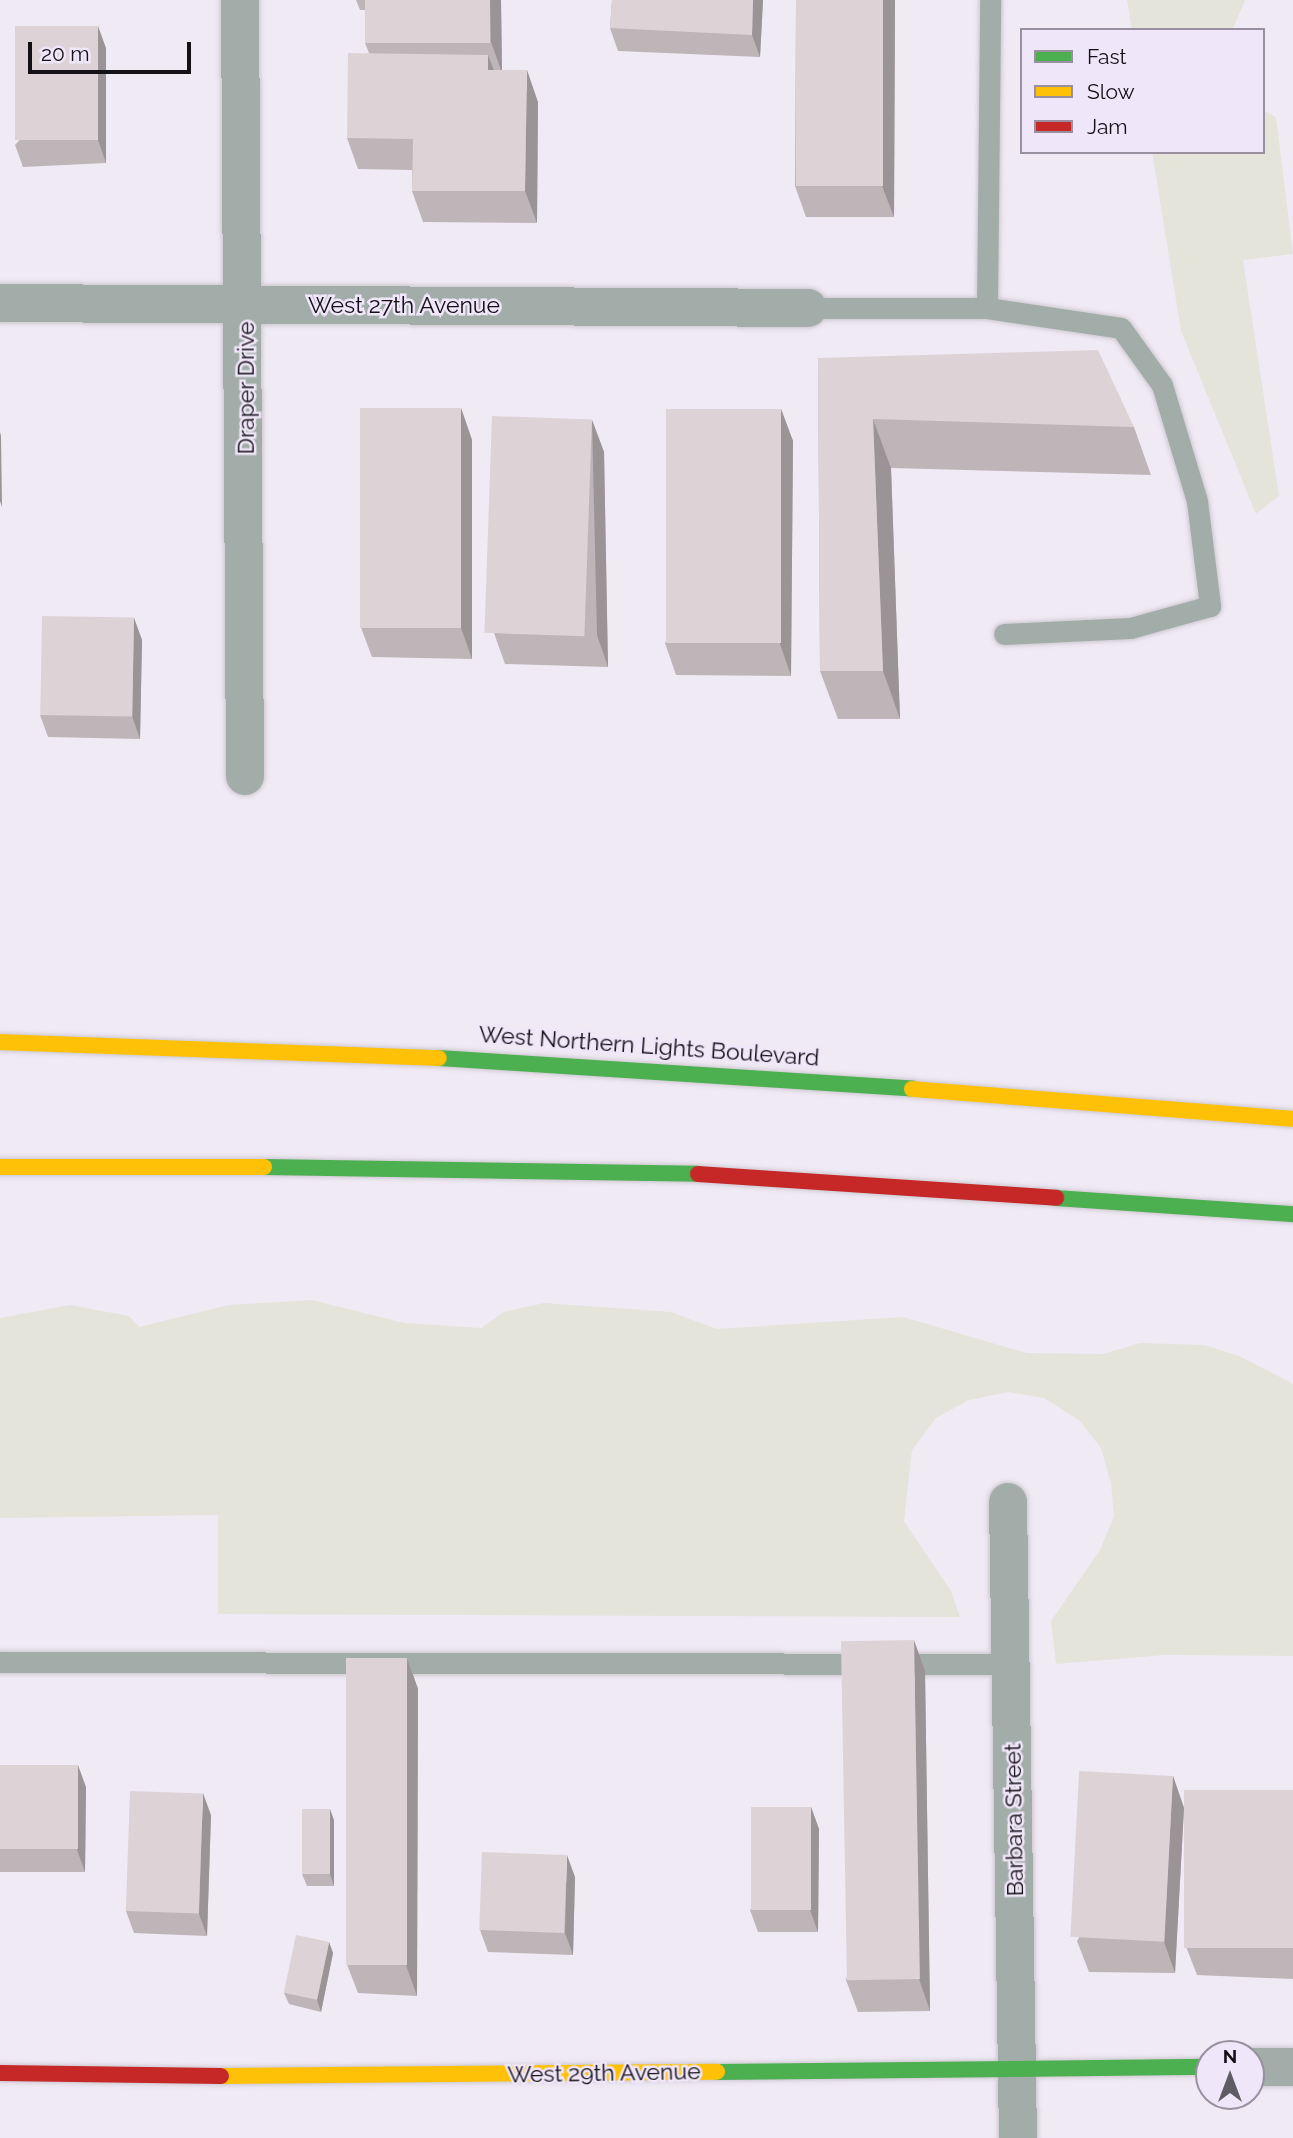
<!DOCTYPE html>
<html>
<head>
<meta charset="utf-8">
<style>
	body { margin:0 }
	#map { position:relative; width:1293px; height:2138px; overflow:hidden; background:#f0eaf5; font-family:Raleway,sans-serif }
	div>[style] { position:absolute }
	.green>* { inset:0; background:#e4e4db }
	.roads { filter:drop-shadow(0 0 2px #cdc8d0) drop-shadow(0 0 2px #cdc8d0) }
	.lane>* { height:21px; margin:-10.5px; padding:0 10.5px; transform-origin:10.5px; border-radius:10.5px; background:#a2ada9 }
	.street>* { height:38px; margin:-19px; padding:0 19px; transform-origin:19px; border-radius:19px; background:#a2ada9 }
	.fast>* { height:16px; margin:-8px; padding:0 8px; transform-origin:8px; border-radius:8px; background:#4caf50 }
	.slow>* { height:16px; margin:-8px; padding:0 8px; transform-origin:8px; border-radius:8px; background:#ffc107 }
	.jam>* { height:16px; margin:-8px; padding:0 8px; transform-origin:8px; border-radius:8px; background:#c62828 }
	.wall>* { inset:0; background:#beb5b9 }
	.shaded-wall>* { inset:0; background:#9b9496 }
	.building>* { inset:0; background:#ddd3d7; transform-origin:0 0 }
	span { translate:-50% -50%; white-space:nowrap; text-align:center; line-height:1.15; -webkit-text-stroke:5px #f0e6f9; paint-order:stroke }
	.street-label { font-size:23px; color:#131016 }
	.legend { position:absolute; left:1020px; top:28px; width:245px; height:126px; box-sizing:border-box; background:#f0e6f9; border:2px solid #98909e; margin:0; padding:9px 12px; list-style:none; font-size:21px; color:#131016 }
	.legend li { display:flex; align-items:center; gap:14px; height:35px }
	.legend b { width:35px; border:2px solid #98909e }
	.north { position:absolute; left:1195px; top:2040px; width:70px; height:70px; box-sizing:border-box; background:#f0e6f9; border:2px solid #98909e; border-radius:50%; rotate:0deg; font-size:19px; font-weight:700; line-height:28px; text-align:center; color:#131016 }
	.north::after { content:''; display:block; margin:auto; width:24px; height:32px; background:#605c64; clip-path:polygon(50% 0,100% 100%,50% 72%,0 100%) }
	.scale { position:absolute; left:28px; top:42px; width:163px; height:32px; box-sizing:border-box; border:4px solid #131016; border-top:0; padding-left:9px; font-size:21px; line-height:24px; white-space:nowrap; color:#131016; -webkit-text-stroke:5px #f0e6f9; paint-order:stroke }
</style>
</head>
<body>
<div id="map">
	<div class="green">
		<i style="clip-path:polygon(1127px 0,1245px 0,1245px 1px,1232px 30px,1132px 30px)"></i>
		<i style="clip-path:polygon(1263px 110px,1276px 117px,1293px 254px,1243px 260px,1279px 496px,1256px 514px,1181px 331px,1152px 152px,1263px 152px)"></i>
		<i style="clip-path:polygon(312px 1300px,404px 1323px,481px 1328px,504px 1312px,544px 1303px,671px 1312px,717px 1329px,903px 1317px,1027px 1353px,1103px 1354px,1140px 1343px,1204px 1345px,1239px 1356px,1293px 1384px,1293px 1656px,1165px 1655px,1056px 1664px,1051px 1621px,1100px 1550px,1114px 1516px,1111px 1484px,1101px 1448px,1079px 1420px,1044px 1398px,1008px 1392px,969px 1400px,936px 1418px,912px 1450px,904px 1521px,951px 1591px,960px 1617px,218px 1614px,218px 1515px,0 1518px,0 1318px,70px 1305px,129px 1316px,139px 1327px,229px 1305px)"></i>
	</div>
	<div class="roads">
		<div class="lane">
			<i style="left:808px;top:308px;width:179px"></i>
			<i style="left:987px;top:308px;width:135px;rotate:8.5deg"></i>
			<i style="left:1121px;top:328px;width:70px;rotate:54.3deg"></i>
			<i style="left:1162px;top:385px;width:121px;rotate:73.2deg"></i>
			<i style="left:1197px;top:501px;width:106px;rotate:82.9deg"></i>
			<i style="left:1210px;top:606px;width:83px;rotate:164.6deg"></i>
			<i style="left:1130px;top:628px;width:126px;rotate:177.3deg"></i>
			<i style="left:987px;top:308px;width:308px;rotate:-89.4deg"></i>
			<i style="left:0;top:1662px;width:1010px;rotate:0.11deg"></i>
		</div>
		<div class="street">
			<i style="left:240px;top:0;width:776px;rotate:89.63deg"></i>
			<i style="left:0;top:303px;width:808px;rotate:0.35deg"></i>
			<i style="left:1008px;top:1502px;width:636px;rotate:89.1deg"></i>
			<i style="left:1251px;top:2067px;width:42px"></i>
		</div>
		<div class="fast">
			<i style="left:439px;top:1058px;width:474px;rotate:3.7deg"></i>
			<i style="left:264px;top:1167px;width:434px;rotate:0.9deg"></i>
			<i style="left:1056px;top:1198px;width:238px;rotate:3.9deg"></i>
			<i style="left:717px;top:2072px;width:492px;rotate:-0.6deg"></i>
		</div>
		<div class="slow">
			<i style="left:0;top:1042px;width:439px;rotate:2.1deg"></i>
			<i style="left:912px;top:1089px;width:382px;rotate:4.5deg"></i>
			<i style="left:0;top:1167px;width:264px"></i>
			<i style="left:221px;top:2076px;width:496px;rotate:-0.5deg"></i>
		</div>
		<div class="jam">
			<i style="left:698px;top:1174px;width:359px;rotate:3.8deg"></i>
			<i style="left:0;top:2073px;width:221px;rotate:0.8deg"></i>
		</div>
	</div>
	<div class="wall">
		<i style="clip-path:polygon(356px 0,501px 0,502px 70px,538px 102px,537px 223px,423px 222px,412px 191px,412px 170px,358px 169px,347px 138px,369px 53px,365px 43px,365px 10px,360px 10px)"></i>
		<i style="clip-path:polygon(612px 0,763px 0,760px 57px,618px 51px,610px 28px)"></i>
		<i style="clip-path:polygon(796px 0,895px 0,894px 217px,806px 217px,795px 186px)"></i>
		<i style="clip-path:polygon(106px 48px,106px 163px,23px 167px,15px 145px)"></i>
		<i style="clip-path:polygon(818px 358px,1134px 427px,1151px 475px,891px 468px,900px 719px,838px 719px,820px 671px)"></i>
		<i style="clip-path:polygon(461px 408px,472px 440px,472px 659px,372px 657px,360px 625px)"></i>
		<i style="clip-path:polygon(781px 409px,793px 441px,791px 676px,676px 675px,665px 643px)"></i>
		<i style="clip-path:polygon(592px 420px,604px 452px,608px 667px,505px 664px,494px 633px)"></i>
		<i style="clip-path:polygon(134px 618px,142px 640px,140px 739px,48px 737px,40px 715px)"></i>
		<i style="clip-path:polygon(407px 1658px,418px 1689px,417px 1996px,358px 1993px,346px 1962px)"></i>
		<i style="clip-path:polygon(925px 1671px,930px 2011px,858px 2012px,846px 1980px)"></i>
		<i style="clip-path:polygon(0 1765px,86px 1787px,85px 1872px,0 1872px)"></i>
		<i style="clip-path:polygon(1173px 1776px,1184px 1808px,1175px 1973px,1089px 1972px,1077px 1941px)"></i>
		<i style="clip-path:polygon(1293px 1790px,1293px 1979px,1197px 1975px,1185px 1944px)"></i>
		<i style="clip-path:polygon(811px 1807px,819px 1829px,818px 1932px,758px 1932px,750px 1910px)"></i>
		<i style="clip-path:polygon(211px 1815px,207px 1936px,134px 1933px,126px 1911px)"></i>
		<i style="clip-path:polygon(334px 1820px,334px 1886px,307px 1886px,302px 1874px)"></i>
		<i style="clip-path:polygon(575px 1877px,573px 1955px,488px 1952px,480px 1930px)"></i>
		<i style="clip-path:polygon(329px 1942px,333px 1953px,321px 2012px,289px 2004px,284px 1993px)"></i>
	</div>
	<div class="shaded-wall">
		<i style="clip-path:polygon(490px 0,501px 0,502px 73px,491px 42px)"></i>
		<i style="clip-path:polygon(753px 0,763px 0,760px 57px,752px 35px)"></i>
		<i style="clip-path:polygon(883px 0,895px 0,894px 217px,882px 186px)"></i>
		<i style="clip-path:polygon(98px 26px,106px 48px,106px 163px,98px 140px)"></i>
		<i style="clip-path:polygon(488px 55px,500px 86px,488px 70px)"></i>
		<i style="clip-path:polygon(527px 70px,538px 102px,537px 223px,525px 191px)"></i>
		<i style="clip-path:polygon(461px 408px,472px 440px,472px 659px,461px 628px)"></i>
		<i style="clip-path:polygon(781px 409px,793px 441px,791px 676px,780px 644px)"></i>
		<i style="clip-path:polygon(873px 419px,891px 468px,900px 719px,883px 671px)"></i>
		<i style="clip-path:polygon(592px 420px,604px 452px,608px 667px,597px 635px)"></i>
		<i style="clip-path:polygon(0 432px,1px 436px,2px 507px,0 501px)"></i>
		<i style="clip-path:polygon(134px 618px,142px 640px,140px 739px,132px 716px)"></i>
		<i style="clip-path:polygon(914px 1640px,925px 1671px,930px 2011px,919px 1979px)"></i>
		<i style="clip-path:polygon(407px 1658px,418px 1689px,417px 1996px,406px 1965px)"></i>
		<i style="clip-path:polygon(78px 1765px,86px 1787px,85px 1872px,77px 1850px)"></i>
		<i style="clip-path:polygon(1173px 1776px,1184px 1808px,1175px 1973px,1164px 1942px)"></i>
		<i style="clip-path:polygon(203px 1793px,211px 1815px,207px 1936px,199px 1914px)"></i>
		<i style="clip-path:polygon(811px 1807px,819px 1829px,818px 1932px,810px 1910px)"></i>
		<i style="clip-path:polygon(330px 1809px,334px 1820px,334px 1886px,330px 1874px)"></i>
		<i style="clip-path:polygon(567px 1855px,575px 1877px,573px 1955px,565px 1933px)"></i>
		<i style="clip-path:polygon(329px 1942px,333px 1953px,321px 2012px,317px 2000px)"></i>
	</div>
	<div class="building">
		<i style="left:365px;top:0;width:125px;height:43px"></i>
		<i style="clip-path:polygon(612px 0,753px 0,752px 35px,610px 28px)"></i>
		<i style="left:796px;top:0;width:87px;height:186px"></i>
		<i style="left:98px;top:26px;width:114px;height:83px;rotate:90deg"></i>
		<i style="clip-path:polygon(348px 53px,488px 55px,488px 70px,527px 70px,525px 191px,412px 191px,413px 139px,347px 138px)"></i>
		<i style="clip-path:polygon(1098px 350px,1134px 427px,873px 419px,883px 671px,820px 671px,818px 358px)"></i>
		<i style="left:461px;top:408px;width:220px;height:101px;rotate:90deg"></i>
		<i style="left:666px;top:409px;width:115px;height:234px"></i>
		<i style="left:492px;top:416px;width:100px;height:217px;rotate:2deg"></i>
		<i style="left:42px;top:616px;width:92px;height:99px;rotate:1deg"></i>
		<i style="left:914px;top:1640px;width:339px;height:73px;rotate:89deg"></i>
		<i style="left:407px;top:1658px;width:307px;height:61px;rotate:90deg"></i>
		<i style="left:0;top:1765px;width:78px;height:84px"></i>
		<i style="left:1173px;top:1776px;width:166px;height:94px;rotate:93deg"></i>
		<i style="left:1293px;top:1790px;width:158px;height:109px;rotate:90deg"></i>
		<i style="left:130px;top:1791px;width:73px;height:120px;rotate:2deg"></i>
		<i style="left:751px;top:1807px;width:60px;height:103px"></i>
		<i style="left:302px;top:1809px;width:28px;height:65px"></i>
		<i style="left:482px;top:1852px;width:85px;height:78px;rotate:2deg"></i>
		<i style="left:296px;top:1935px;width:34px;height:59px;rotate:12deg"></i>
	</div>
	<div class="street-label">
		<span style="left:404px;top:305px">West 27th Avenue</span>
		<span style="left:246px;top:388px;rotate:-90deg">Draper Drive</span>
		<span style="left:649px;top:1046px;rotate:4deg">West Northern Lights Boulevard</span>
		<span style="left:1014px;top:1820px;rotate:-91deg">Barbara Street</span>
		<span style="left:604px;top:2073px;rotate:-1deg">West 29th Avenue</span>
	</div>
	<ul class="legend">
	<li><b style="height:9px;background:#4caf50"></b>Fast</li>
	<li><b style="height:9px;background:#ffc107"></b>Slow</li>
	<li><b style="height:9px;background:#c62828"></b>Jam</li>
	</ul>
	<div class="north">N</div>
	<div class="scale">20 m</div>
</div>
</body>
</html>
